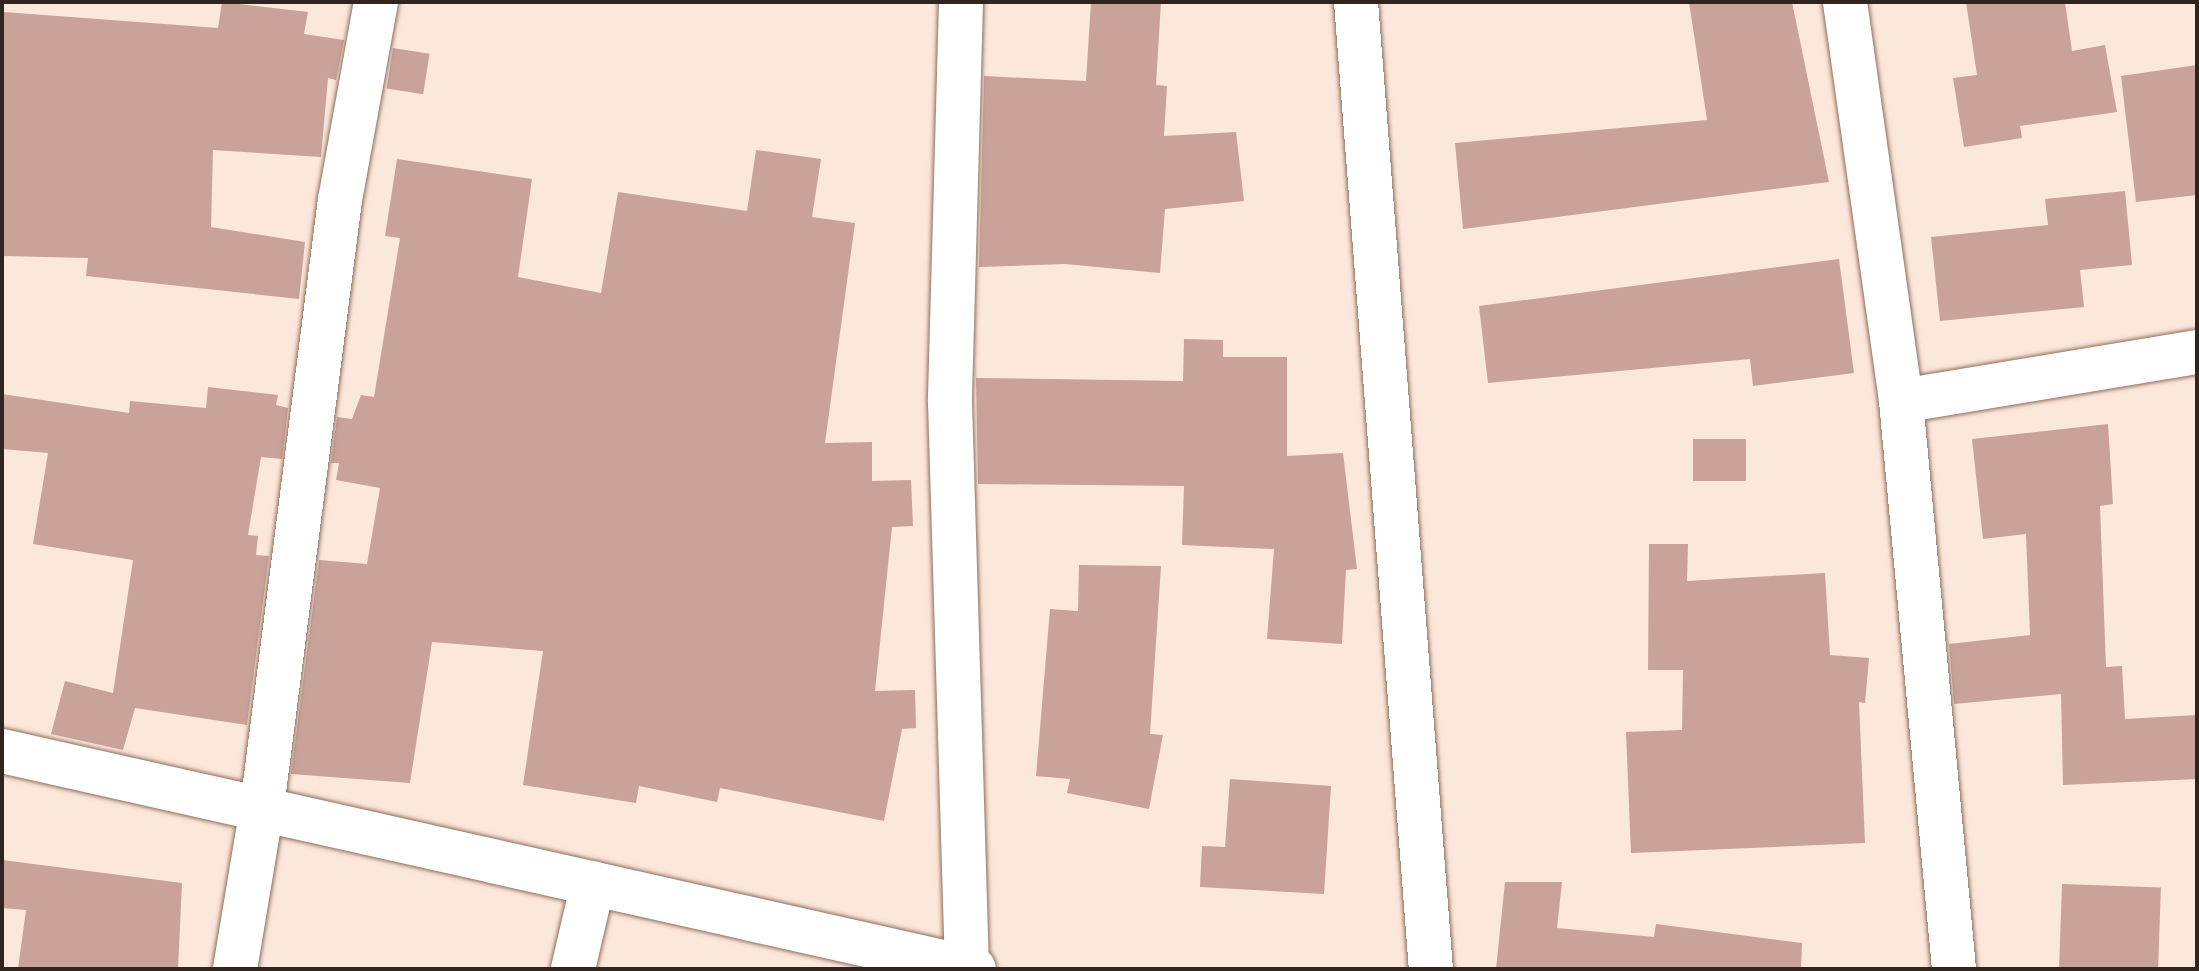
<!DOCTYPE html>
<html>
<head>
<meta charset="utf-8">
<style>
	body { margin:0 }
	#map { position:relative; width:2199px; height:971px; overflow:hidden; background:#fce7db; font-family:"Noto Sans",sans-serif }
	div>[style] { position:absolute }
	.building>* { inset:0; background:#c9a299; transform-origin:0 0 }
	.roads { filter:drop-shadow(0 0 2px #8d6e5c) drop-shadow(0 0 2px #8d6e5c) }
	.minor>* { height:44px; margin:-22px; padding:0 22px; transform-origin:22px; border-radius:22px; background:#fff }
	span { translate:-50% -50%; white-space:nowrap; text-align:center; line-height:1.15; -webkit-text-stroke:8px #fff7f3; paint-order:stroke }
	.frame { position:absolute; inset:0; border:4px solid #31241c; pointer-events:none }
</style>
</head>
<body>
<div id="map">
	<div class="building">
		<i style="clip-path:polygon(222px 2px,308px 12px,304px 34px,344px 40px,336px 80px,328px 78px,321px 157px,213px 150px,211px 227px,305px 242px,299px 299px,86px 276px,88px 258px,2px 256px,4px 12px,218px 28px)"></i>
		<i style="clip-path:polygon(1091px 2px,1161px 2px,1156px 85px,1167px 86px,1164px 136px,1236px 132px,1244px 201px,1165px 209px,1160px 273px,1065px 264px,979px 267px,984px 76px,1086px 81px)"></i>
		<i style="clip-path:polygon(1689px 2px,1792px 2px,1829px 182px,1463px 229px,1455px 143px,1707px 120px)"></i>
		<i style="clip-path:polygon(1966px 2px,2065px 2px,2072px 51px,2105px 45px,2117px 112px,2020px 126px,2022px 138px,1964px 147px,1953px 78px,1977px 75px)"></i>
		<i style="left:393px;top:48px;width:37px;height:41px;rotate:9deg"></i>
		<i style="clip-path:polygon(2197px 65px,2197px 195px,2136px 202px,2121px 76px)"></i>
		<i style="clip-path:polygon(756px 150px,821px 159px,812px 217px,855px 223px,825px 443px,872px 442px,872px 481px,911px 480px,913px 526px,892px 527px,875px 691px,915px 690px,916px 728px,902px 729px,884px 821px,720px 788px,717px 802px,639px 786px,636px 803px,523px 785px,543px 651px,432px 642px,410px 783px,291px 774px,319px 560px,367px 564px,380px 488px,336px 480px,339px 463px,331px 463px,337px 417px,352px 419px,361px 395px,374px 397px,400px 238px,385px 236px,397px 159px,532px 179px,518px 277px,601px 293px,618px 192px,747px 211px)"></i>
		<i style="clip-path:polygon(2125px 191px,2132px 265px,2080px 270px,2084px 307px,1940px 321px,1931px 237px,2048px 225px,2045px 199px)"></i>
		<i style="clip-path:polygon(1839px 259px,1854px 373px,1753px 386px,1750px 359px,1488px 383px,1479px 306px)"></i>
		<i style="clip-path:polygon(1184px 339px,1223px 340px,1223px 357px,1287px 357px,1287px 456px,1343px 453px,1357px 569px,1346px 570px,1342px 644px,1267px 639px,1274px 549px,1182px 545px,1184px 486px,978px 484px,976px 378px,1183px 381px)"></i>
		<i style="clip-path:polygon(208px 387px,278px 395px,276px 405px,288px 408px,282px 459px,261px 457px,248px 535px,258px 536px,256px 555px,269px 556px,247px 725px,135px 708px,123px 750px,51px 734px,65px 681px,113px 693px,133px 560px,33px 544px,48px 453px,2px 449px,2px 394px,129px 413px,130px 401px,206px 408px)"></i>
		<i style="clip-path:polygon(2108px 424px,2113px 504px,2100px 506px,2106px 667px,2122px 666px,2125px 719px,2197px 715px,2197px 779px,2063px 785px,2061px 694px,1954px 704px,1949px 644px,2030px 635px,2026px 534px,1983px 539px,1972px 439px)"></i>
		<i style="left:1693px;top:439px;width:53px;height:42px"></i>
		<i style="clip-path:polygon(1649px 544px,1688px 544px,1687px 581px,1825px 573px,1830px 655px,1869px 658px,1865px 703px,1859px 702px,1865px 843px,1631px 853px,1626px 732px,1682px 730px,1683px 670px,1648px 670px)"></i>
		<i style="clip-path:polygon(1079px 565px,1161px 566px,1150px 734px,1163px 735px,1149px 809px,1067px 793px,1070px 779px,1036px 776px,1050px 609px,1078px 611px)"></i>
		<i style="clip-path:polygon(1230px 779px,1331px 786px,1324px 894px,1200px 887px,1202px 846px,1225px 847px)"></i>
		<i style="clip-path:polygon(2px 860px,182px 883px,178px 969px,18px 969px,26px 910px,2px 908px)"></i>
		<i style="clip-path:polygon(1505px 882px,1562px 882px,1557px 928px,1654px 937px,1656px 924px,1802px 943px,1801px 969px,1496px 969px)"></i>
		<i style="left:2062px;top:884px;width:99px;height:83px;rotate:2deg"></i>
	</div>
	<div class="roads">
		<div class="minor">
			<i style="left:961px;top:2px;width:400px;rotate:91.6deg"></i>
			<i style="left:950px;top:402px;width:565px;rotate:88.28deg"></i>
			<i style="left:1356px;top:2px;width:970px;rotate:85.57deg"></i>
			<i style="left:1845px;top:2px;width:403px;rotate:82deg"></i>
			<i style="left:1901px;top:401px;width:570px;rotate:84.67deg"></i>
			<i style="left:1901px;top:401px;width:300px;rotate:-9.4deg"></i>
			<i style="left:2px;top:751px;width:996px;rotate:12.64deg"></i>
			<i style="left:235px;top:969px;width:164px;rotate:-80.5deg"></i>
			<i style="left:262px;top:807px;width:612px;rotate:-82.68deg"></i>
			<i style="left:340px;top:200px;width:201px;rotate:-79.7deg"></i>
			<i style="left:573px;top:969px;width:88px;rotate:-76.9deg"></i>
		</div>
	</div>
	<div class="frame"></div>
</div>
</body>
</html>
